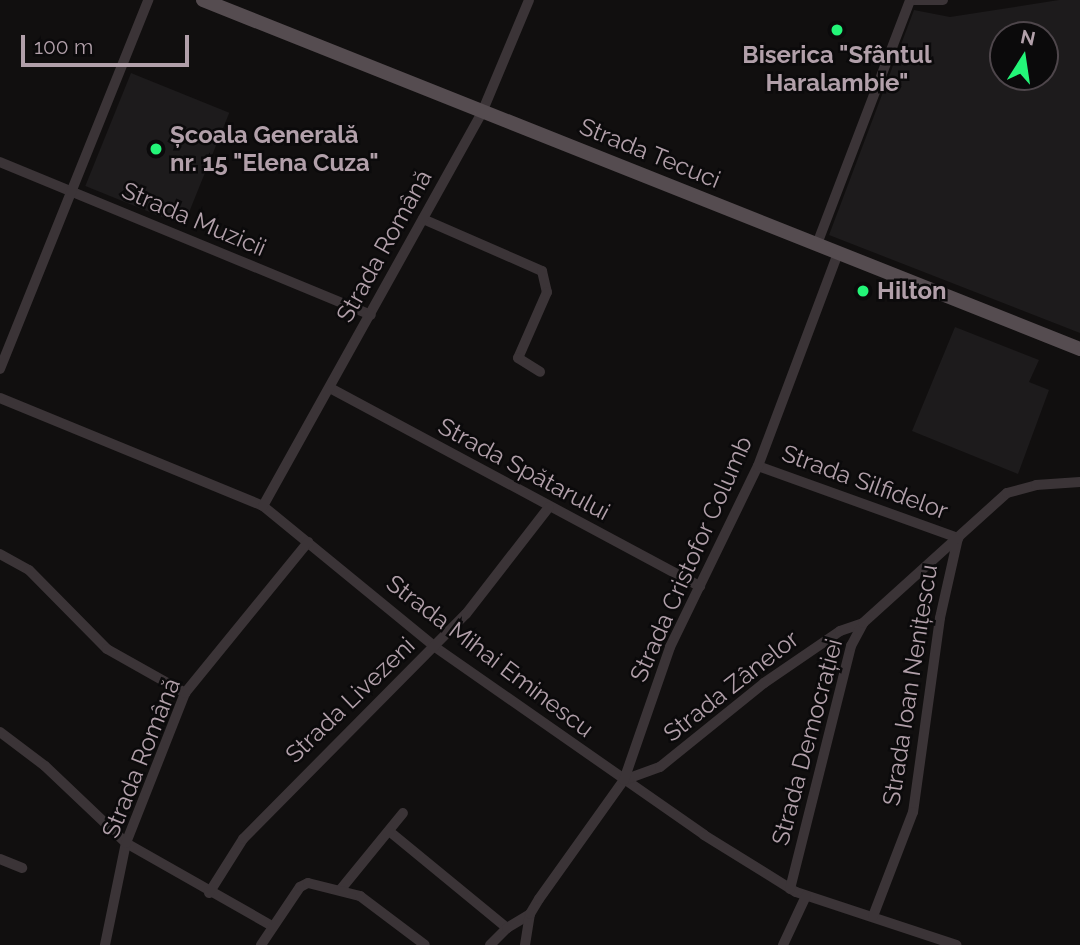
<!DOCTYPE html>
<html>
<head>
<meta charset="utf-8">
<style>
	body { margin:0 }
	#map { position:relative; width:1080px; height:945px; overflow:hidden; background:#110f0f; font-family:Raleway,sans-serif }
	div>[style] { position:absolute }
	.built>* { inset:0; background:#1d1b1c; transform-origin:0 0 }
	.minor>* { height:10px; margin:-5px; padding:0 5px; transform-origin:5px; border-radius:5px; background:#3b3437 }
	.major>* { height:14px; margin:-7px; padding:0 7px; transform-origin:7px; border-radius:7px; background:#554c50 }
	.dots>* { width:19px; height:19px; translate:-50% -50%; box-sizing:border-box; border:4px solid #0b0a0b; border-radius:50% }
	span { translate:-50% -50%; white-space:nowrap; text-align:center; line-height:1.15; -webkit-text-stroke:5px #0b0a0b; paint-order:stroke }
	.poi-label { font-size:24px; color:#b2a0aa; font-weight:700 }
	.left { translate:0 -50%; text-align:left }
	.street-label { font-size:24px; color:#b2a0aa }
	.north { position:absolute; left:989px; top:21px; width:70px; height:70px; box-sizing:border-box; background:#0b0a0b; border:2px solid #4e464b; border-radius:50%; rotate:12deg; font-size:19px; font-weight:700; line-height:28px; text-align:center; color:#b2a0aa }
	.north::after { content:''; display:block; margin:auto; width:24px; height:32px; background:#23f578; clip-path:polygon(50% 0,100% 100%,50% 72%,0 100%) }
	.scale { position:absolute; left:21px; top:35px; width:168px; height:32px; box-sizing:border-box; border:4px solid #b2a0aa; border-top:0; padding-left:9px; font-size:21px; line-height:24px; white-space:nowrap; color:#b2a0aa; -webkit-text-stroke:5px #0b0a0b; paint-order:stroke }
</style>
</head>
<body>
<div id="map">
	<div class="built">
		<i style="clip-path:polygon(evenodd,1059px 0,1080px 0,1080px 333px,829px 235px,914px 10px,950px 17px,1059px 0,1003px 35px,1045px 35px,1045px 77px,1003px 77px,1003px 35px)"></i>
		<i style="left:131px;top:73px;width:106px;height:122px;rotate:22deg"></i>
		<i style="clip-path:polygon(955px 327px,1039px 360px,1029px 382px,1049px 390px,1018px 474px,912px 431px)"></i>
	</div>
	<div class="minor">
		<i style="left:914px;top:0;width:29px"></i>
		<i style="left:0;top:162px;width:401px;rotate:22.4deg"></i>
		<i style="left:423px;top:219px;width:130px;rotate:23.6deg"></i>
		<i style="left:542px;top:271px;width:22px;rotate:77deg"></i>
		<i style="left:547px;top:292px;width:72px;rotate:113.7deg"></i>
		<i style="left:518px;top:358px;width:26px;rotate:32deg"></i>
		<i style="left:817px;top:244px;width:261px;rotate:-69.1deg"></i>
		<i style="left:0;top:369px;width:398px;rotate:-68.1deg"></i>
		<i style="left:330px;top:388px;width:420px;rotate:28.2deg"></i>
		<i style="left:0;top:398px;width:284px;rotate:22.3deg"></i>
		<i style="left:263px;top:506px;width:222px;rotate:39.3deg"></i>
		<i style="left:435px;top:647px;width:328px;rotate:34.9deg"></i>
		<i style="left:704px;top:835px;width:108px;rotate:31.8deg"></i>
		<i style="left:796px;top:892px;width:169px;rotate:18.3deg"></i>
		<i style="left:758px;top:466px;width:213px;rotate:19.8deg"></i>
		<i style="left:958px;top:538px;width:82px;rotate:102.7deg"></i>
		<i style="left:940px;top:618px;width:196px;rotate:97.9deg"></i>
		<i style="left:913px;top:812px;width:111px;rotate:111deg"></i>
		<i style="left:263px;top:506px;width:453px;rotate:-60.9deg"></i>
		<i style="left:483px;top:110px;width:119px;rotate:-67.3deg"></i>
		<i style="left:0;top:554px;width:33px;rotate:29deg"></i>
		<i style="left:29px;top:570px;width:111px;rotate:45.4deg"></i>
		<i style="left:107px;top:649px;width:90px;rotate:29.4deg"></i>
		<i style="left:0;top:732px;width:56px;rotate:37.1deg"></i>
		<i style="left:45px;top:766px;width:112px;rotate:43.5deg"></i>
		<i style="left:126px;top:843px;width:168px;rotate:29.6deg"></i>
		<i style="left:624px;top:780px;width:38px;rotate:-20deg"></i>
		<i style="left:660px;top:767px;width:134px;rotate:-38.9deg"></i>
		<i style="left:764px;top:683px;width:92px;rotate:-34.4deg"></i>
		<i style="left:840px;top:631px;width:24px;rotate:-19deg"></i>
		<i style="left:389px;top:831px;width:153px;rotate:39.4deg"></i>
		<i style="left:0;top:859px;width:24px;rotate:22deg"></i>
		<i style="left:341px;top:889px;width:98px;rotate:-50.8deg"></i>
		<i style="left:790px;top:889px;width:251px;rotate:-75.9deg"></i>
		<i style="left:851px;top:646px;width:26px;rotate:-62deg"></i>
		<i style="left:863px;top:623px;width:194px;rotate:-42.1deg"></i>
		<i style="left:1007px;top:493px;width:30px;rotate:-15deg"></i>
		<i style="left:1036px;top:485px;width:44px;rotate:-3.9deg"></i>
		<i style="left:209px;top:893px;width:64px;rotate:-57.8deg"></i>
		<i style="left:243px;top:839px;width:317px;rotate:-45.3deg"></i>
		<i style="left:466px;top:614px;width:135px;rotate:-52.2deg"></i>
		<i style="left:105px;top:945px;width:104px;rotate:-78.4deg"></i>
		<i style="left:126px;top:843px;width:161px;rotate:-68.5deg"></i>
		<i style="left:185px;top:693px;width:195px;rotate:-50.8deg"></i>
		<i style="left:261px;top:945px;width:70px;rotate:-56.1deg"></i>
		<i style="left:300px;top:887px;width:9px;rotate:-27deg"></i>
		<i style="left:308px;top:883px;width:54px;rotate:14deg"></i>
		<i style="left:360px;top:896px;width:81px;rotate:37deg"></i>
		<i style="left:490px;top:945px;width:24px;rotate:-45deg"></i>
		<i style="left:507px;top:928px;width:27px;rotate:-31deg"></i>
		<i style="left:525px;top:945px;width:31px;rotate:-81deg"></i>
		<i style="left:530px;top:914px;width:17px;rotate:-59deg"></i>
		<i style="left:539px;top:899px;width:146px;rotate:-54.5deg"></i>
		<i style="left:624px;top:780px;width:141px;rotate:-70.9deg"></i>
		<i style="left:670px;top:647px;width:201px;rotate:-64.1deg"></i>
		<i style="left:758px;top:466px;width:228px;rotate:-69.4deg"></i>
		<i style="left:783px;top:945px;width:54px;rotate:-64.9deg"></i>
	</div>
	<div class="major">
		<i style="left:203px;top:0;width:944px;rotate:21.7deg"></i>
	</div>
	<div class="dots">
		<i style="left:837px;top:30px;background:#23f578"></i>
		<i style="left:156px;top:149px;background:#23f578"></i>
		<i style="left:863px;top:291px;background:#23f578"></i>
	</div>
	<div class="poi-label">
		<span style="left:837px;top:69px">Biserica "Sfântul<br>Haralambie"</span>
		<span class="left" style="left:170px;top:149px">Școala Generală<br>nr. 15 "Elena Cuza"</span>
		<span class="left" style="left:877px;top:291px">Hilton</span>
	</div>
	<div class="street-label">
		<span style="left:650px;top:153px;rotate:22deg">Strada Tecuci</span>
		<span style="left:194px;top:219px;rotate:23deg">Strada Muzicii</span>
		<span style="left:384px;top:246px;rotate:-61deg">Strada Română</span>
		<span style="left:524px;top:469px;rotate:28deg">Strada Spătarului</span>
		<span style="left:865px;top:482px;rotate:20deg">Strada Silfidelor</span>
		<span style="left:691px;top:559px;rotate:-66deg">Strada Cristofor Columb</span>
		<span style="left:490px;top:656px;rotate:37deg">Strada Mihai Eminescu</span>
		<span style="left:910px;top:685px;rotate:-81deg">Strada Ioan Nenițescu</span>
		<span style="left:731px;top:686px;rotate:-38deg">Strada Zânelor</span>
		<span style="left:350px;top:700px;rotate:-44deg">Strada Livezeni</span>
		<span style="left:807px;top:742px;rotate:-75deg">Strada Democrației</span>
		<span style="left:141px;top:758px;rotate:-68deg">Strada Română</span>
	</div>
	<div class="north">N</div>
	<div class="scale">100 m</div>
</div>
</body>
</html>
